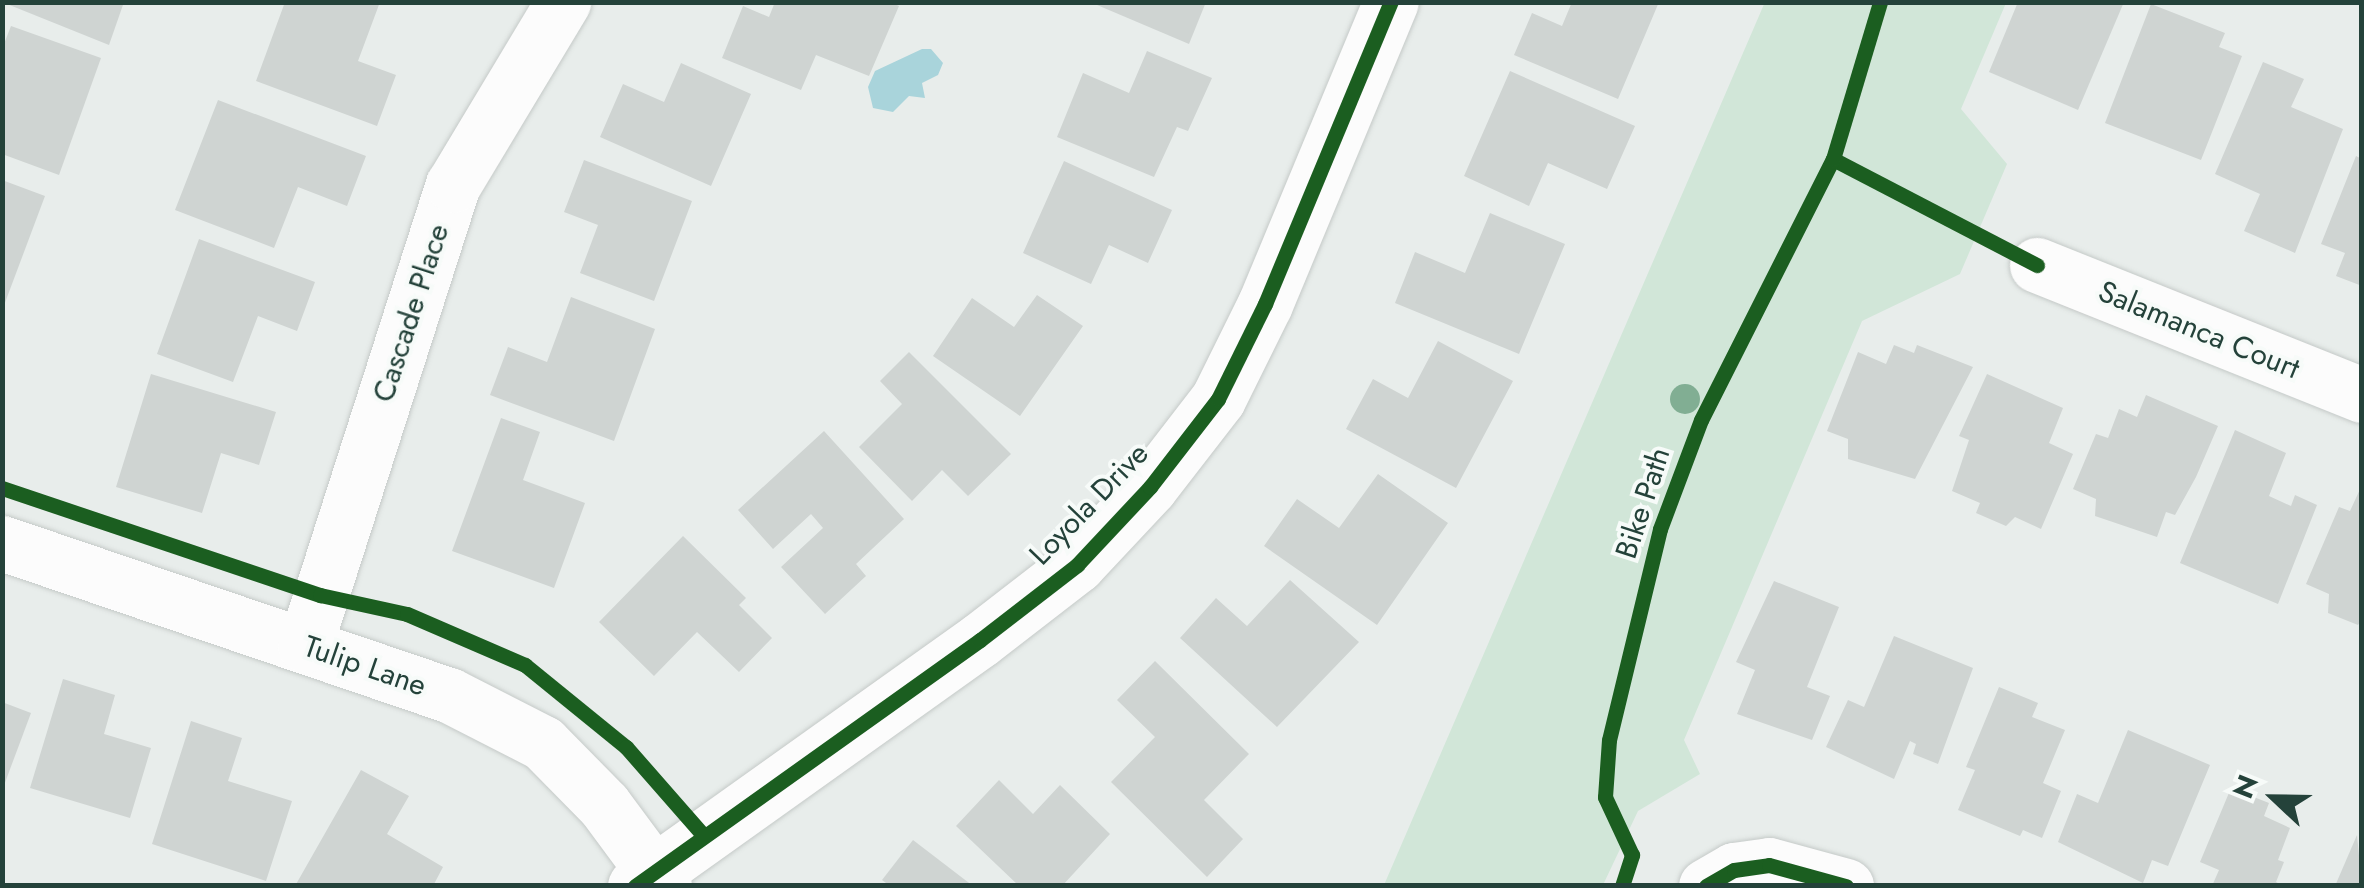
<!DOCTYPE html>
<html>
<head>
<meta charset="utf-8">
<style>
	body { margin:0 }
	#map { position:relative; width:2364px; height:888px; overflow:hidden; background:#e8edeb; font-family:Jost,sans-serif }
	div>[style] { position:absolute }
	.green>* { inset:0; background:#d1e6d8 }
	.water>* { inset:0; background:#a9d4db }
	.building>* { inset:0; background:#cfd4d2 }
	.roads { filter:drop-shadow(0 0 2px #c5cac8) drop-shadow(0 0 2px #c5cac8) }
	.minor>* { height:55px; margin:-27.5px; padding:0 27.5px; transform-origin:27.5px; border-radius:27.5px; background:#fcfcfc }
	.cycleway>* { height:15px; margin:-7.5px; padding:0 7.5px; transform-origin:7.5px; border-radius:7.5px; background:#1b5e20 }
	.trees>* { width:30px; height:30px; margin:-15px; border-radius:50%; background:#81ae93 }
	span { translate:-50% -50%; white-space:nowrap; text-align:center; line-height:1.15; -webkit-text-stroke:8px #f7fbf9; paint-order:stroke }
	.street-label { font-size:30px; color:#24423a }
	.frame { position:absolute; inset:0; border:5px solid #24423a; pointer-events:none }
	.north { position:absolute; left:2224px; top:748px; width:100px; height:100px; -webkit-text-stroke:8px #f7fbf9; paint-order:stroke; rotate:292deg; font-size:28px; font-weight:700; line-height:40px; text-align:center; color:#24423a }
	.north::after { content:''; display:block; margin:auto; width:35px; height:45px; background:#24423a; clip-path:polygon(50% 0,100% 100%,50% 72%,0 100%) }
</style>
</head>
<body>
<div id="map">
	<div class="green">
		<i style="clip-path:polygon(1765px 2px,2006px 3px,1961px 109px,2007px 164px,1960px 274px,1862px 321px,1684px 740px,1700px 774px,1638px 811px,1603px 885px,1384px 885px)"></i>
	</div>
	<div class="water">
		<i style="clip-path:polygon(922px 49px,931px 49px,943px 63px,938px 75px,922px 83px,925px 98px,909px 96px,893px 112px,873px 108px,868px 87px,875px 71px)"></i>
	</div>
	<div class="building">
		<i style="clip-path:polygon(2px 2px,124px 2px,109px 45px)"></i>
		<i style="clip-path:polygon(285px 2px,380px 2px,358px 61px,396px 75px,377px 126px,256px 81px)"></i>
		<i style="clip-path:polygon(775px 2px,890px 2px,899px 6px,869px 76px,816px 55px,801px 90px,722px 58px,743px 6px,769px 17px)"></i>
		<i style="clip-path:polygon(1090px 2px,1206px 2px,1189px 44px)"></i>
		<i style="clip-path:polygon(1572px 2px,1659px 2px,1618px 99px,1514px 55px,1532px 13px,1562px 26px)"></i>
		<i style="clip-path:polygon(2018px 2px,2124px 2px,2078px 110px,1989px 72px)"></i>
		<i style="clip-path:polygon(2151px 4px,2225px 33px,2219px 47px,2242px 56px,2201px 160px,2105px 123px)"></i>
		<i style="clip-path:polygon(11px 26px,101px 58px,59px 175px,2px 154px,2px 49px)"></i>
		<i style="clip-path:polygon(1147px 51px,1212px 78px,1188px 131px,1177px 127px,1154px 177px,1057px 137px,1083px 73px,1129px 93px)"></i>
		<i style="clip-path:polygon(2263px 62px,2304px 79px,2291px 107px,2343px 129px,2295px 253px,2244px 231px,2260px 194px,2215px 174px)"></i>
		<i style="clip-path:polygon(681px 63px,751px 94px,711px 186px,600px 137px,623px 84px,664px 102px)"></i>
		<i style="clip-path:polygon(1510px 71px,1635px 126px,1607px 189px,1548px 163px,1529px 206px,1464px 176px)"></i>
		<i style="clip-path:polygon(218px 100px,366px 156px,347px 206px,298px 187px,274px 248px,175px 210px)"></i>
		<i style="clip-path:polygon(2356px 156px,2362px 159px,2362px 286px,2336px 276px,2345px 253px,2321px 244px)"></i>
		<i style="clip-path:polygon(584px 160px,692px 201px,654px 301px,580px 273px,598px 225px,564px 212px)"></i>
		<i style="clip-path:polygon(1064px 161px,1172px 210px,1148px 263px,1109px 245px,1091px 284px,1023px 253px)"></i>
		<i style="clip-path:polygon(2px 180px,45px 196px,3px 308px,2px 308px)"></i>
		<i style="clip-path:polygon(1490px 213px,1565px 244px,1519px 354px,1395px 303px,1415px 252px,1465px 273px)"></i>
		<i style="clip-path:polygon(199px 239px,315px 282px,297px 331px,258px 316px,233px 382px,157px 354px)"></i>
		<i style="clip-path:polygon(1037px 295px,1083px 326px,1020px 416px,933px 356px,972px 298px,1014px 327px)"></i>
		<i style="clip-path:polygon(571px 297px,655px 329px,614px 441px,490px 395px,508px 347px,547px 362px)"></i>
		<i style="clip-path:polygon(1438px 341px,1513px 381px,1456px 488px,1346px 429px,1373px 379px,1408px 398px)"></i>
		<i style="clip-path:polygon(1894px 345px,1914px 353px,1917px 345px,1973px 367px,1915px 479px,1848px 459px,1848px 439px,1827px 431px,1858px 352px,1886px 364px)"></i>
		<i style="clip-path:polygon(909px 352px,1011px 454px,968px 496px,942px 470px,912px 501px,859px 447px,902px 404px,880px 381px)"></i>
		<i style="clip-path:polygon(151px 374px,276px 412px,259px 465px,221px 453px,202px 513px,116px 487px)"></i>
		<i style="clip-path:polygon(1987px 374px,2063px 408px,2049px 443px,2073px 454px,2041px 529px,2015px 517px,2006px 526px,1976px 513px,1980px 503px,1952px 491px,1969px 440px,1959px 436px)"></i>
		<i style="clip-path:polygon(2146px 395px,2218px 426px,2196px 477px,2175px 515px,2166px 512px,2157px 537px,2095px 516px,2096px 499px,2073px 489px,2096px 434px,2108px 438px,2119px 409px,2137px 417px)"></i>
		<i style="clip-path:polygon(501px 418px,540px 432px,523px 480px,585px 503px,554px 588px,452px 551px)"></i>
		<i style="clip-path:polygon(2235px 430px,2286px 453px,2269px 496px,2291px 506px,2295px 495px,2317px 505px,2278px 604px,2180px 563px)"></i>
		<i style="clip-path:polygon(824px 431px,904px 519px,856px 564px,866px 576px,825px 614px,781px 567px,823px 528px,811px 514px,773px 549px,738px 510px)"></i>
		<i style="clip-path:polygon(1378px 474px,1448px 523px,1377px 625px,1264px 546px,1297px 499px,1339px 528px)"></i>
		<i style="clip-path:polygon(2362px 485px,2362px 619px,2358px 625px,2328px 613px,2329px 594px,2306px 584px,2339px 507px,2350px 511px)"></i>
		<i style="clip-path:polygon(683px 536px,746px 598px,739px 605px,772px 638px,739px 672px,697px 632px,654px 676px,599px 622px)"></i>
		<i style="clip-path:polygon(1290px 580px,1359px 642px,1277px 727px,1180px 638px,1216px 598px,1247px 626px)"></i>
		<i style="clip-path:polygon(1774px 581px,1839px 607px,1807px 687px,1830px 696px,1812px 740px,1737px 714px,1755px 670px,1736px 662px)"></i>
		<i style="clip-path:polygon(1894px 636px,1973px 668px,1938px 764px,1913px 754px,1916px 744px,1910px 741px,1894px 779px,1826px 747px,1848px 700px,1864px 707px)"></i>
		<i style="clip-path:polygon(1155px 661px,1249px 754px,1204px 800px,1243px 839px,1207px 877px,1111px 782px,1155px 737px,1117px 700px)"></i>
		<i style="clip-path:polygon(63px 679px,115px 695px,104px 734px,151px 748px,130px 818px,30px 788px)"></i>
		<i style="clip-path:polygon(1999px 687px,2038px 703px,2032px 717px,2065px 730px,2043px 783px,2061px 791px,2042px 838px,2023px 830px,2020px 836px,1958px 810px,1975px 770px,1966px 767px)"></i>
		<i style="clip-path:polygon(2px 702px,31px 713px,3px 788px,2px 788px)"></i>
		<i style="clip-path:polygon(191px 721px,242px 738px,228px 781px,292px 801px,266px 881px,152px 844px)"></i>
		<i style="clip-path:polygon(2128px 730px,2210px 765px,2168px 866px,2152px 860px,2143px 883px,2058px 842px,2077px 794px,2098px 803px)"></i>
		<i style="clip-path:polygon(361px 770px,409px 796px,387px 834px,443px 867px,433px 886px,295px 886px)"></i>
		<i style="clip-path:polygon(999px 780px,1033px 814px,1060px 785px,1110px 834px,1062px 886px,1019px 886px,956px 826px)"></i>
		<i style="clip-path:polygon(2231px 788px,2269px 803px,2264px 816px,2290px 828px,2278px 860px,2284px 862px,2276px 882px,2283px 886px,2212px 886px,2219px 870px,2200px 862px)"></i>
		<i style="clip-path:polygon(2357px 835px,2362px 886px,2335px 886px)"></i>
		<i style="clip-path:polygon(913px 840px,973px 886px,890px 886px,882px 880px)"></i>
	</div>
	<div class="roads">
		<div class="minor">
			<i style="left:2037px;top:265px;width:350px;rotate:21.8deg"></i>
			<i style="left:2px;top:543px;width:472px;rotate:18.8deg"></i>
			<i style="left:449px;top:695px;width:106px;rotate:27.1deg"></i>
			<i style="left:543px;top:743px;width:87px;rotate:45.5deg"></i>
			<i style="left:604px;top:805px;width:101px;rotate:53.5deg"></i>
			<i style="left:305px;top:645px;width:483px;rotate:-72.2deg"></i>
			<i style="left:453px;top:185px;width:214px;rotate:-59deg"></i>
			<i style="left:635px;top:886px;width:424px;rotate:-35.5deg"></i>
			<i style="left:980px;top:640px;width:123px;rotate:-37.7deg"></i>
			<i style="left:1077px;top:565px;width:107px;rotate:-46.9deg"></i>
			<i style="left:1150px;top:487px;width:111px;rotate:-52.3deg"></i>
			<i style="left:1218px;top:399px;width:106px;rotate:-63.7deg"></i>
			<i style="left:1265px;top:304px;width:327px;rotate:-67.4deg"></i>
			<i style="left:1706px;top:886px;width:32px;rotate:-30deg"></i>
			<i style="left:1734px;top:870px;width:35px;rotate:-8deg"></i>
			<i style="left:1769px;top:865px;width:80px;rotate:15.3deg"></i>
		</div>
	</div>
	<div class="cycleway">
		<i style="left:1833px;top:159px;width:230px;rotate:27.5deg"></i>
		<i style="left:2px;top:488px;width:336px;rotate:18.6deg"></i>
		<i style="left:320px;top:595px;width:89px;rotate:12.3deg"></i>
		<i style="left:407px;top:614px;width:129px;rotate:23.4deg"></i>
		<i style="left:525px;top:665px;width:130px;rotate:39.1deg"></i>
		<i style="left:626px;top:747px;width:117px;rotate:48.8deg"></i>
		<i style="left:635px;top:886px;width:424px;rotate:-35.5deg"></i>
		<i style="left:980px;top:640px;width:123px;rotate:-37.7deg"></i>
		<i style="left:1077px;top:565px;width:107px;rotate:-46.9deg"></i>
		<i style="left:1150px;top:487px;width:111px;rotate:-52.3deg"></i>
		<i style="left:1218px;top:399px;width:106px;rotate:-63.7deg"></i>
		<i style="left:1265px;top:304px;width:327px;rotate:-67.4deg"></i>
		<i style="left:1622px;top:886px;width:33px;rotate:-72deg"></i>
		<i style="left:1632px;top:855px;width:64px;rotate:-115deg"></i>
		<i style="left:1605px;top:797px;width:57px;rotate:-86deg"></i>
		<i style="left:1609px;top:740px;width:217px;rotate:-76.4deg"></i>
		<i style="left:1660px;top:529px;width:116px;rotate:-69.4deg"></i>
		<i style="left:1701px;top:420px;width:292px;rotate:-63.2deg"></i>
		<i style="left:1833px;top:159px;width:164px;rotate:-73.3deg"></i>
		<i style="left:1706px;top:886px;width:32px;rotate:-30deg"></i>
		<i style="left:1734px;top:870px;width:35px;rotate:-8deg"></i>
		<i style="left:1769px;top:865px;width:80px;rotate:15.3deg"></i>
	</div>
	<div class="trees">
		<i style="left:1685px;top:399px"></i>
	</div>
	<div class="street-label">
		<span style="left:411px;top:313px;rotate:-72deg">Cascade Place</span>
		<span style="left:2199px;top:330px;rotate:22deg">Salamanca Court</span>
		<span style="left:1643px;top:503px;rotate:-72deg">Bike Path</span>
		<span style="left:1089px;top:504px;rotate:-46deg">Loyola Drive</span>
		<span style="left:365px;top:666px;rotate:19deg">Tulip Lane</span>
	</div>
	<div class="frame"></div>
	<div class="north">N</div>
</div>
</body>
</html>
